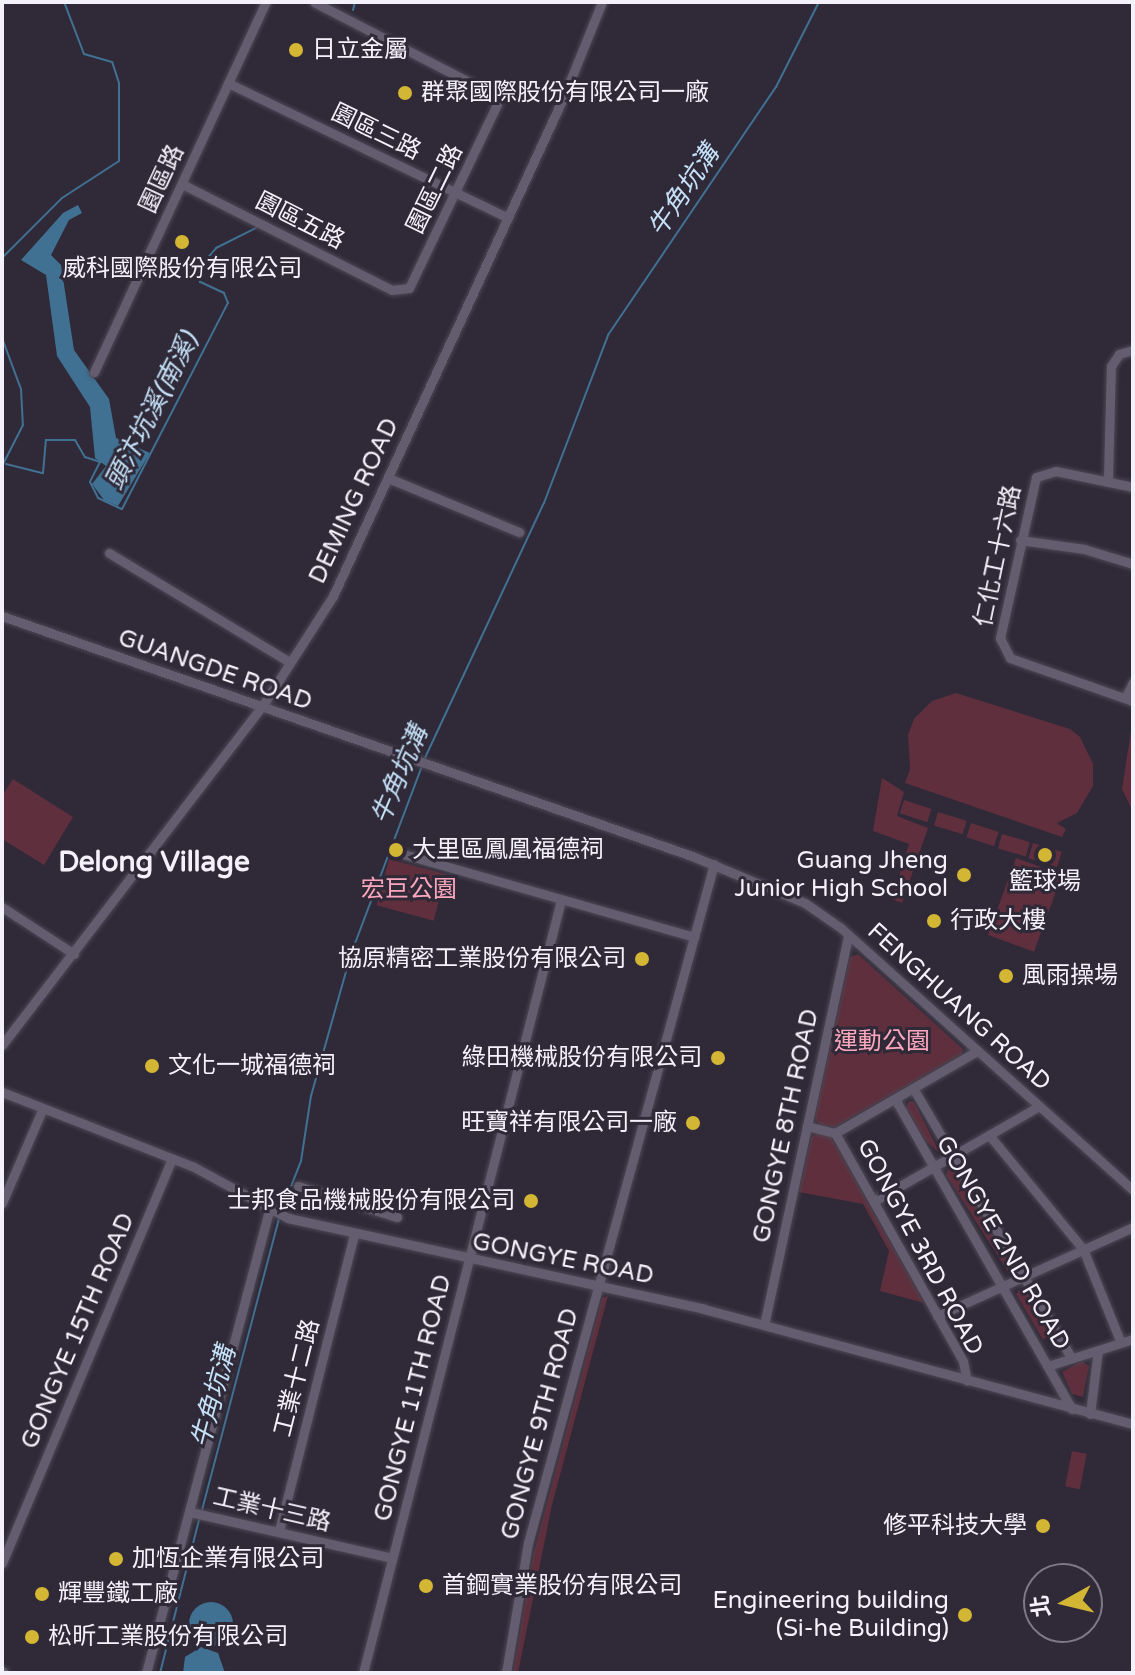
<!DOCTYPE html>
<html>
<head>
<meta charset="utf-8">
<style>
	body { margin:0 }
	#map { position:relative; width:1135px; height:1675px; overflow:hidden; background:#2f2938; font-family:"Varela Round","Noto Sans TC",sans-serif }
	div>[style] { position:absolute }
	.green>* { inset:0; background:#5f2f3d; transform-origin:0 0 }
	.water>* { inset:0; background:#417192 }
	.round { border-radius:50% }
	.stream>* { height:2px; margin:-1px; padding:0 1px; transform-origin:1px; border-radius:1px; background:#417192 }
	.roads { filter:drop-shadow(0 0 2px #4c4854) drop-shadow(0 0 2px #4c4854) }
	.minor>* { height:9px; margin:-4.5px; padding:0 4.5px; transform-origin:4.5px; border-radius:4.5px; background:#645d6f }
	.dots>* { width:22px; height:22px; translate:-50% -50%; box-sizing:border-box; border:4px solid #2f2938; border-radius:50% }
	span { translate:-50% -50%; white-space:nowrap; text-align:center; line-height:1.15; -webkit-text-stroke:6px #2f2938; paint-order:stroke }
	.poi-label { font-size:24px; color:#f5f1fb }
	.left { translate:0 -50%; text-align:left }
	.right { translate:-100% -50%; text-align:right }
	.street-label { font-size:24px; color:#f5f1fb }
	.park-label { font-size:24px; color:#fda7bd }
	.water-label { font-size:26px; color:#c5e1f7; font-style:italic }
	.quarter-label { font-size:28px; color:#f5f1fb; font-weight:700 }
	.frame { position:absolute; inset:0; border:4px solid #f5f1fb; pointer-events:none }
	.north { position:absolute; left:1023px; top:1563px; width:80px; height:80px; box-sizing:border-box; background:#2f2938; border:2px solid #7e7986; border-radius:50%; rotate:262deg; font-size:22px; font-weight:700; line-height:32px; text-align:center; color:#f5f1fb }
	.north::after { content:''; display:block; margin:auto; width:28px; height:36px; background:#d4b635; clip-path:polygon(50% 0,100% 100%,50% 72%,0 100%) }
</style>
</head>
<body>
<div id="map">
	<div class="green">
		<i style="clip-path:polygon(956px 693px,1070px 729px,1080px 737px,1093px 764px,1093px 786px,1077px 813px,1057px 823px,1066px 829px,1062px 837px,905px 783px,910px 769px,908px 735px,914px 719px,932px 701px)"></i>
		<i style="clip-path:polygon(1133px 718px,1133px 812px,1122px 789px)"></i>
		<i style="clip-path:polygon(882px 778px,904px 792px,897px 816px,928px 828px,902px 903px,892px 899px,909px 844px,873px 831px)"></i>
		<i style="clip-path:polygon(13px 779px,73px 817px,44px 865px,2px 839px,2px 796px)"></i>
		<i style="left:904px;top:800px;width:29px;height:14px;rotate:18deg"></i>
		<i style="left:938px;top:812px;width:30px;height:14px;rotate:17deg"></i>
		<i style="left:971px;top:823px;width:29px;height:15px;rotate:18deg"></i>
		<i style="left:1002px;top:834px;width:29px;height:15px;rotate:16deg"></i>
		<i style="left:1033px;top:843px;width:30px;height:16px;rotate:17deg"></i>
		<i style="left:1016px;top:858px;width:49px;height:82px;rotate:20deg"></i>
		<i style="left:389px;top:859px;width:59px;height:48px;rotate:15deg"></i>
		<i style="clip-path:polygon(858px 954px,963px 1049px,962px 1054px,835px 1127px,819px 1125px,815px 1117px,850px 957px)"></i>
		<i style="clip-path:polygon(909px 1101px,914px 1102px,941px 1155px,925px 1140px,906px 1107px)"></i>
		<i style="clip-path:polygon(818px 1132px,830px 1135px,924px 1303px,880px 1291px,889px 1251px,863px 1204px,799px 1192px,811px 1138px)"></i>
		<i style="clip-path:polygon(948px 1168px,954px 1169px,1012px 1268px,1010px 1275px,946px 1175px)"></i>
		<i style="clip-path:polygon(1020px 1289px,1026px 1290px,1051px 1334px,1043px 1340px,1016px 1294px)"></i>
		<i style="clip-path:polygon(608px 1296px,552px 1505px,518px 1673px,513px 1673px,533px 1555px,602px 1298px)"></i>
		<i style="clip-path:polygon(1082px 1361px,1089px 1366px,1083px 1397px,1072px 1394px,1062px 1372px)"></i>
		<i style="left:1072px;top:1451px;width:15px;height:36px;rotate:11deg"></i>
	</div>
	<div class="water">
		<i style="clip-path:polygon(78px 205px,82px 213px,69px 220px,51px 255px,61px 265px,74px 350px,109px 399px,116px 438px,150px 453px,118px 506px,104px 500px,92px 484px,106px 466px,95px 458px,90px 407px,57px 356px,46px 275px,21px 260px,63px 213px)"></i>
		<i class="round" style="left:189px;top:1602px;width:44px;height:44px"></i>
		<i style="clip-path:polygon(201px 1647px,218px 1653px,225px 1673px,183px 1673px,185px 1657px)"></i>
	</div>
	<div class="stream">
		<i style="left:353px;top:10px;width:8px;rotate:-76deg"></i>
		<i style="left:2px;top:258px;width:85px;rotate:-45deg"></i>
		<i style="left:62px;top:198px;width:68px;rotate:-33deg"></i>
		<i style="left:119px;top:161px;width:78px;rotate:-90deg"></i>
		<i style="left:119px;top:83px;width:22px;rotate:-108deg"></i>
		<i style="left:112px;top:62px;width:29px;rotate:-164deg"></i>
		<i style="left:84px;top:54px;width:56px;rotate:-111deg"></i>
		<i style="left:2px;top:338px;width:54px;rotate:69.6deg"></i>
		<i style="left:21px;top:389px;width:36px;rotate:87deg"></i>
		<i style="left:23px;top:425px;width:46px;rotate:117.1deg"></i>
		<i style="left:6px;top:464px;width:38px;rotate:14deg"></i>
		<i style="left:43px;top:473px;width:33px;rotate:-85deg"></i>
		<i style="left:46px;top:440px;width:29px"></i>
		<i style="left:75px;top:440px;width:20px;rotate:60deg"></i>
		<i style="left:85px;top:457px;width:16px;rotate:18deg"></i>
		<i style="left:100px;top:462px;width:22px;rotate:117deg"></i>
		<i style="left:90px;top:482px;width:18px;rotate:63deg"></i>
		<i style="left:98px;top:498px;width:26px;rotate:25deg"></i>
		<i style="left:122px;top:509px;width:232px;rotate:-62.8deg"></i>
		<i style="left:228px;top:303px;width:11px;rotate:-112deg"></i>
		<i style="left:224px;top:293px;width:26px;rotate:-155deg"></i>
		<i style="left:200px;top:282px;width:13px;rotate:-99deg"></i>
		<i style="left:198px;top:269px;width:28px;rotate:-49deg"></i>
		<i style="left:216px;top:248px;width:45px;rotate:-26.6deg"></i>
		<i style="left:424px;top:760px;width:284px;rotate:-65deg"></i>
		<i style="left:544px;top:503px;width:180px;rotate:-69.1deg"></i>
		<i style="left:608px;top:335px;width:300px;rotate:-55.9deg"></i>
		<i style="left:776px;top:87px;width:95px;rotate:-63.2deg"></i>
		<i style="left:281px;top:1212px;width:55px;rotate:-68.6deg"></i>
		<i style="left:301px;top:1161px;width:66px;rotate:-81.3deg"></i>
		<i style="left:311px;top:1096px;width:148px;rotate:-74.3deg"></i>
		<i style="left:351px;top:954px;width:201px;rotate:-69.3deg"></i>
		<i style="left:202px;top:1510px;width:302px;rotate:-75.2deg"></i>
		<i style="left:160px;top:1673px;width:158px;rotate:-75.7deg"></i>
	</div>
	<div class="roads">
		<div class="minor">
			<i style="left:228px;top:83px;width:309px;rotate:25.7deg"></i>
			<i style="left:182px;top:184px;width:235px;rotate:26.8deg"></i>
			<i style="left:392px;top:290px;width:17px;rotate:-7deg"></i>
			<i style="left:409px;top:288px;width:211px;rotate:-64.4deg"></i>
			<i style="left:500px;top:98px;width:209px;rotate:-152.7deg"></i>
			<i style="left:94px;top:372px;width:408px;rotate:-65.1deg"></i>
			<i style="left:388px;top:478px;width:142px;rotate:22.4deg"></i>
			<i style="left:1108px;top:478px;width:112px;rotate:-88.5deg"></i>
			<i style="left:1111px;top:366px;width:14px;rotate:-56deg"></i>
			<i style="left:1119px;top:354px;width:15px;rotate:-16deg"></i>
			<i style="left:1133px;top:487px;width:79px;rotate:-168.3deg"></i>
			<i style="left:1056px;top:471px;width:21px;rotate:163deg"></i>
			<i style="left:1036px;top:477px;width:165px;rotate:102.6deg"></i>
			<i style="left:1000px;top:638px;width:22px;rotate:63deg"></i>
			<i style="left:1010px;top:658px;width:130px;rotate:19.3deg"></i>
			<i style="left:1020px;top:540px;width:65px;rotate:8deg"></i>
			<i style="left:1084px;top:549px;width:51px;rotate:17deg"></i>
			<i style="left:109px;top:553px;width:209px;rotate:31.1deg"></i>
			<i style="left:2px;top:616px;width:731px;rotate:19.18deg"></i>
			<i style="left:692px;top:856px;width:122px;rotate:22.6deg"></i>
			<i style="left:805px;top:903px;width:44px;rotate:34.8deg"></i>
			<i style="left:841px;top:928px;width:392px;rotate:41.9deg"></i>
			<i style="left:1125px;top:698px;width:18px;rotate:-63deg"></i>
			<i style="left:403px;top:854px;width:303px;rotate:15.9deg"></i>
			<i style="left:2px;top:907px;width:86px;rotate:33.1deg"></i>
			<i style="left:2px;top:1045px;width:432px;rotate:-52.5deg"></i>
			<i style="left:265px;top:702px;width:126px;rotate:-57.3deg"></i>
			<i style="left:333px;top:596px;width:551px;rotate:-65.2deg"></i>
			<i style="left:564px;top:96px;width:101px;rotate:-68deg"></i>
			<i style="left:913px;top:1088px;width:312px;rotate:59.6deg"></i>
			<i style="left:2px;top:1092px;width:206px;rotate:21.3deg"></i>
			<i style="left:194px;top:1167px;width:107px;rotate:28.5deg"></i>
			<i style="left:288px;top:1218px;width:426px;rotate:12.3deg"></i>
			<i style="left:704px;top:1309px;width:444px;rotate:15deg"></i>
			<i style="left:895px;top:1099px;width:357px;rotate:60.3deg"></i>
			<i style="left:807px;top:1126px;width:29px;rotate:14deg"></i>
			<i style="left:835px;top:1133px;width:164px;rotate:-30deg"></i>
			<i style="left:835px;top:1133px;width:261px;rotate:60.7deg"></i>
			<i style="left:963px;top:1361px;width:20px;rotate:79deg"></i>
			<i style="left:989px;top:1135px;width:148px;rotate:50.5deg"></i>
			<i style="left:1083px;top:1249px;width:101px;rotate:68deg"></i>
			<i style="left:298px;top:1186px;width:104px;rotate:17.4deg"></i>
			<i style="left:874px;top:1201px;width:190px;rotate:-29.9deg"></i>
			<i style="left:2px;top:1203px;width:101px;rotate:-66.7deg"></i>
			<i style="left:937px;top:1316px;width:215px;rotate:-24.4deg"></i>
			<i style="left:764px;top:1325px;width:399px;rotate:-77.8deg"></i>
			<i style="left:1051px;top:1365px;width:86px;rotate:-17.6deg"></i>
			<i style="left:1090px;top:1414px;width:64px;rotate:-82.9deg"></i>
			<i style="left:190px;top:1512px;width:207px;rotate:12.8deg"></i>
			<i style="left:279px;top:1531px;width:306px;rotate:-75.8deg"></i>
			<i style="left:2px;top:1563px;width:438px;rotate:-67.2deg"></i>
			<i style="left:2px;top:1671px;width:3px;rotate:45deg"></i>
			<i style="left:146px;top:1673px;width:478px;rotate:-75.1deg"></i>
			<i style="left:363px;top:1673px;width:798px;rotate:-75.63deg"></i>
			<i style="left:506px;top:1673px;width:132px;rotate:-80.4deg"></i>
			<i style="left:528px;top:1543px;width:704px;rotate:-74.68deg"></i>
		</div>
	</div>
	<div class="dots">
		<i style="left:296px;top:50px;background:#d4b635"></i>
		<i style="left:405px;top:93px;background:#d4b635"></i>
		<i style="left:182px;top:242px;background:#d4b635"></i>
		<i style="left:396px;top:850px;background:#d4b635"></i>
		<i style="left:1045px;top:855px;background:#d4b635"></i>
		<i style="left:964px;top:875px;background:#d4b635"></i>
		<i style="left:934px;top:921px;background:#d4b635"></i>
		<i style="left:642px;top:959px;background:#d4b635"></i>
		<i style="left:1006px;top:976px;background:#d4b635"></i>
		<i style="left:718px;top:1058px;background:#d4b635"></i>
		<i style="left:152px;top:1066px;background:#d4b635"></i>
		<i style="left:693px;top:1123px;background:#d4b635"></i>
		<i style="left:531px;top:1201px;background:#d4b635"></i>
		<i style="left:1043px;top:1526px;background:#d4b635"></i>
		<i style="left:116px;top:1559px;background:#d4b635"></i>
		<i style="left:426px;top:1586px;background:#d4b635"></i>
		<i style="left:42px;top:1594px;background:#d4b635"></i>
		<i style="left:965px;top:1615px;background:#d4b635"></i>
		<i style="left:32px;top:1637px;background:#d4b635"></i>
	</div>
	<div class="poi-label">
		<span class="left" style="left:312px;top:50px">日立金屬</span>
		<span class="left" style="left:421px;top:93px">群聚國際股份有限公司一廠</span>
		<span style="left:182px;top:269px">威科國際股份有限公司</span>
		<span class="left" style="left:412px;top:850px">大里區鳳凰福德祠</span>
		<span class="right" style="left:948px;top:875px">Guang Jheng<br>Junior High School</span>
		<span style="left:1045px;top:882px">籃球場</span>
		<span class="left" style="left:950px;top:921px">行政大樓</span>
		<span class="right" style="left:626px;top:959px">協原精密工業股份有限公司</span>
		<span class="left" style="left:1022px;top:976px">風雨操場</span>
		<span class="right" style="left:702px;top:1058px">綠田機械股份有限公司</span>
		<span class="left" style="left:168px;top:1066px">文化一城福德祠</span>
		<span class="right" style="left:677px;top:1123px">旺寶祥有限公司一廠</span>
		<span class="right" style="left:515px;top:1201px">士邦食品機械股份有限公司</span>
		<span class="right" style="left:1027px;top:1526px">修平科技大學</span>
		<span class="left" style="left:132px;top:1559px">加恆企業有限公司</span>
		<span class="left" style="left:442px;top:1586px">首鋼實業股份有限公司</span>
		<span class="left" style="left:58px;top:1594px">輝豐鐵工廠</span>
		<span class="right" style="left:949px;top:1615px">Engineering building<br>(Si-he Building)</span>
		<span class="left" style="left:48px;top:1637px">松昕工業股份有限公司</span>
	</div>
	<div class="street-label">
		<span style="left:376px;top:132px;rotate:26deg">園區三路</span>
		<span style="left:162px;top:179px;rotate:-65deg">園區路</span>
		<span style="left:435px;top:189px;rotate:-64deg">園區二路</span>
		<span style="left:300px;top:221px;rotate:27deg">園區五路</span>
		<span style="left:354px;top:501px;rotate:-65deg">DEMING ROAD</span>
		<span style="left:998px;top:556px;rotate:-78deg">仁化工十六路</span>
		<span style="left:215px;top:670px;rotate:19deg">GUANGDE ROAD</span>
		<span style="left:959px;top:1007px;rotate:42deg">FENGHUANG ROAD</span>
		<span style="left:786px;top:1126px;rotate:-78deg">GONGYE 8TH ROAD</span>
		<span style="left:1003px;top:1243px;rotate:60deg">GONGYE 2ND ROAD</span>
		<span style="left:920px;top:1247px;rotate:62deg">GONGYE 3RD ROAD</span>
		<span style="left:563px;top:1259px;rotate:11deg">GONGYE ROAD</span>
		<span style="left:78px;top:1331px;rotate:-67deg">GONGYE 15TH ROAD</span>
		<span style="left:297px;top:1378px;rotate:-76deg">工業十二路</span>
		<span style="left:413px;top:1398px;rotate:-76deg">GONGYE 11TH ROAD</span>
		<span style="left:540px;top:1424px;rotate:-75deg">GONGYE 9TH ROAD</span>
		<span style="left:272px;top:1510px;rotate:13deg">工業十三路</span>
	</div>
	<div class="park-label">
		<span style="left:409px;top:890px">宏巨公園</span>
		<span style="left:882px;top:1042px">運動公園</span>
	</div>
	<div class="water-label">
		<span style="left:684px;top:191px;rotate:-56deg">牛角坑溝</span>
		<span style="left:152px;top:411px;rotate:-63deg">頭汴坑溪(南溪)</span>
		<span style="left:400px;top:775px;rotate:-67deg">牛角坑溝</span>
		<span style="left:214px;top:1397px;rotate:-75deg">牛角坑溝</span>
	</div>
	<div class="quarter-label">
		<span style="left:154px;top:862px">Delong Village</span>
	</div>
	<div class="frame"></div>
	<div class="north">北</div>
</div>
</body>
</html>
